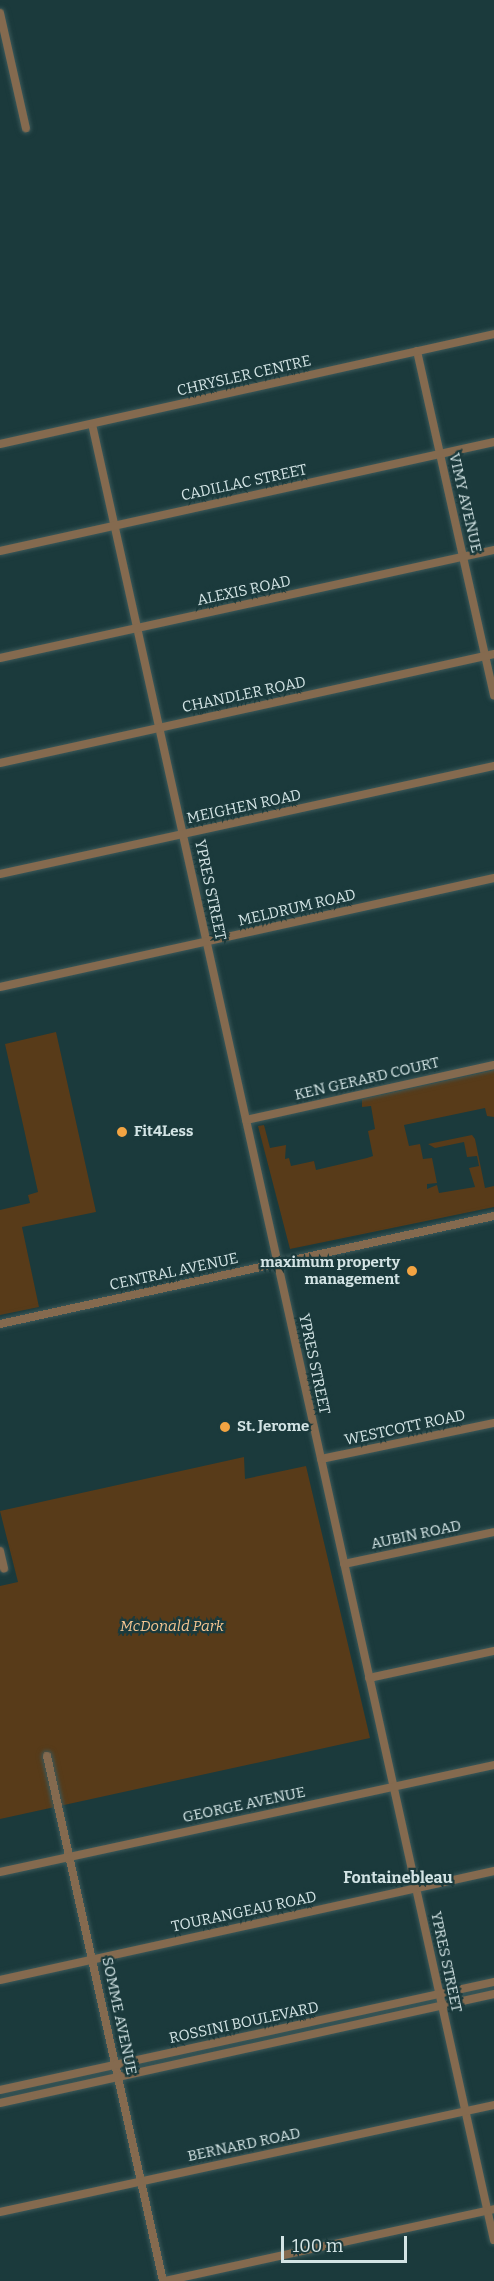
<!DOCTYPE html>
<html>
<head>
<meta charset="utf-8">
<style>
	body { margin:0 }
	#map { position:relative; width:494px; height:2281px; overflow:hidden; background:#1b3a3c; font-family:Bitter,serif }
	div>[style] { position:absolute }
	.green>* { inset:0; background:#583b19 }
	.roads { filter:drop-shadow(0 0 2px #3c595a) drop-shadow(0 0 2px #3c595a) }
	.minor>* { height:8px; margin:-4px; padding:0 4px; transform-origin:4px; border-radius:4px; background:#846a4f }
	.dots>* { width:16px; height:16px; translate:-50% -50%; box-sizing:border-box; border:3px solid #1b3a3c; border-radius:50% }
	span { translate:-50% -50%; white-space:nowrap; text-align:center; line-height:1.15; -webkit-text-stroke:4.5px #1b3a3c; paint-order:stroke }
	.street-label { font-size:15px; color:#d3e4e5 }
	.poi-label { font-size:15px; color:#d3e4e5; font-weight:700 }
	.left { translate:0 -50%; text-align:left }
	.right { translate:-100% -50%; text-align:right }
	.park-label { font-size:15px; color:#f6c692; font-style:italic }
	.neighbourhood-label { font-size:16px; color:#d3e4e5; font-weight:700 }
	.scale { position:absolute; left:281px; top:2236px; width:126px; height:27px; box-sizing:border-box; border:3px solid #d3e4e5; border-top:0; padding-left:8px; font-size:18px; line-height:21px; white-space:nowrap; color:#d3e4e5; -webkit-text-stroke:4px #1b3a3c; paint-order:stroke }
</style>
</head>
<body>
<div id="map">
	<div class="green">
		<i style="clip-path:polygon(56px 1032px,96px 1212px,22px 1227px,39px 1307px,0 1315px,0 1210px,30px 1203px,28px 1195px,38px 1192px,5px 1044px)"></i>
		<i style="clip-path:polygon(494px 1070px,494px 1117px,487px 1116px,485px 1108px,404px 1125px,409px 1146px,420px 1144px,423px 1159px,432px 1158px,437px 1183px,427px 1184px,427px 1189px,437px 1185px,439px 1193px,475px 1187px,469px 1168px,479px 1166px,477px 1156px,467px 1157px,464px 1142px,435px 1148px,428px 1144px,472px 1135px,475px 1139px,485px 1188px,494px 1186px,494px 1207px,290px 1249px,258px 1126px,264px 1125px,270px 1148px,286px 1145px,285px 1159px,289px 1158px,291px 1166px,314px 1161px,316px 1170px,367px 1158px,373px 1156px,368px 1131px,375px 1129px,371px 1106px,362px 1107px,362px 1099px)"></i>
		<i style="clip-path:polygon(244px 1457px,245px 1479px,306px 1466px,370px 1738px,0 1819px,0 1586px,18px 1582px,0 1511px)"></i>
	</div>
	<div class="roads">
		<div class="minor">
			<i style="left:0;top:13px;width:118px;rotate:77.3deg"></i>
			<i style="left:417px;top:351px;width:353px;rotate:77.4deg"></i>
			<i style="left:92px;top:424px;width:1860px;rotate:77.52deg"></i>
			<i style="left:0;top:444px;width:506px;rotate:-12.55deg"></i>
			<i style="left:0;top:551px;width:506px;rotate:-12.44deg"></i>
			<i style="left:0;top:658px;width:506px;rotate:-12.33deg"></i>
			<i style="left:0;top:763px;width:506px;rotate:-12.44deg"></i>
			<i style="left:0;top:874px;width:506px;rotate:-12.33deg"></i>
			<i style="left:0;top:987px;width:506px;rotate:-12.44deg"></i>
			<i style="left:246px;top:1120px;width:254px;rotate:-12.5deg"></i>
			<i style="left:0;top:1324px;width:506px;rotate:-12.33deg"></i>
			<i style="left:321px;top:1459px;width:177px;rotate:-11.8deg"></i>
			<i style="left:0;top:1551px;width:18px;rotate:77deg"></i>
			<i style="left:344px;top:1564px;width:153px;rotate:-12deg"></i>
			<i style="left:369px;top:1678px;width:128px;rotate:-12.2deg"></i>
			<i style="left:47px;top:1756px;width:538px;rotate:77.54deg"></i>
			<i style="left:0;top:1872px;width:505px;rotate:-12.22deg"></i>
			<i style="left:0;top:1980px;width:506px;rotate:-12.44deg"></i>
			<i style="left:0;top:2090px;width:506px;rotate:-12.33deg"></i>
			<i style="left:0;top:2103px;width:506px;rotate:-12.44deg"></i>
			<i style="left:0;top:2212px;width:505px;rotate:-12.22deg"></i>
			<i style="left:165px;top:2281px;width:337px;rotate:-12.3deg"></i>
		</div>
	</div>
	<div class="dots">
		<i style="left:122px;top:1132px;background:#f3a442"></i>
		<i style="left:412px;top:1271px;background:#f3a442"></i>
		<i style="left:225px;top:1427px;background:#f3a442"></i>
	</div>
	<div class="street-label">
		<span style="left:244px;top:376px;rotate:-13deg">CHRYSLER CENTRE</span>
		<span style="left:244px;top:483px;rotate:-12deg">CADILLAC STREET</span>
		<span style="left:465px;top:503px;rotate:77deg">VIMY AVENUE</span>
		<span style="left:244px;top:591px;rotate:-12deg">ALEXIS ROAD</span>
		<span style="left:244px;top:695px;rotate:-12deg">CHANDLER ROAD</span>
		<span style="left:244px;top:807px;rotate:-12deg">MEIGHEN ROAD</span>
		<span style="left:210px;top:890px;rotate:78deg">YPRES STREET</span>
		<span style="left:297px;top:908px;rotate:-13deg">MELDRUM ROAD</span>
		<span style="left:367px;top:1079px;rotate:-13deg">KEN GERARD COURT</span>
		<span style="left:174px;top:1272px;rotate:-12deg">CENTRAL AVENUE</span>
		<span style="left:314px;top:1364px;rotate:78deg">YPRES STREET</span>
		<span style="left:405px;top:1428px;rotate:-12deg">WESTCOTT ROAD</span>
		<span style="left:416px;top:1535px;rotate:-12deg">AUBIN ROAD</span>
		<span style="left:244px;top:1805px;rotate:-12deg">GEORGE AVENUE</span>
		<span style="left:244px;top:1912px;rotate:-12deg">TOURANGEAU ROAD</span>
		<span style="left:446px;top:1962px;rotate:78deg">YPRES STREET</span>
		<span style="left:119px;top:2016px;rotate:78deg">SOMME AVENUE</span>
		<span style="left:244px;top:2023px;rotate:-12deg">ROSSINI BOULEVARD</span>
		<span style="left:244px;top:2145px;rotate:-12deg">BERNARD ROAD</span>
	</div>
	<div class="poi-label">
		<span class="left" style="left:134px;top:1132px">Fit4Less</span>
		<span class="right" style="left:400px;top:1271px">maximum property<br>management</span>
		<span class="left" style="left:237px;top:1427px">St. Jerome</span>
	</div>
	<div class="park-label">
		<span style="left:172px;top:1627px">McDonald Park</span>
	</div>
	<div class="neighbourhood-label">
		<span style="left:398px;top:1878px">Fontainebleau</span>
	</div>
	<div class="scale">100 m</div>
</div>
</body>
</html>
